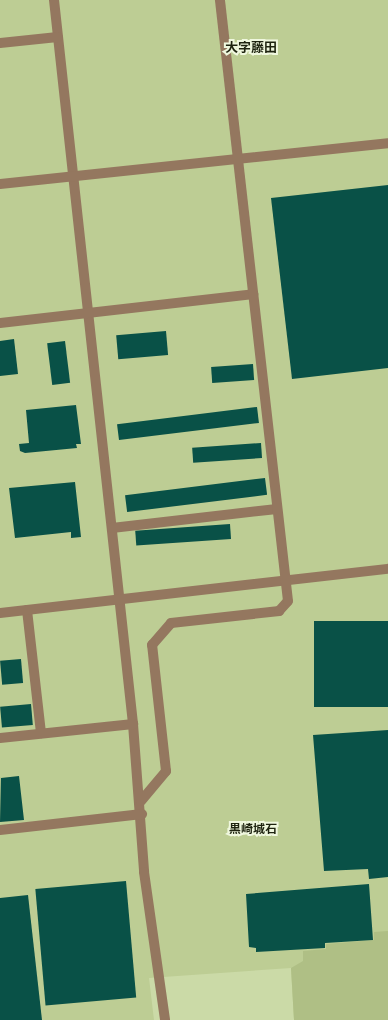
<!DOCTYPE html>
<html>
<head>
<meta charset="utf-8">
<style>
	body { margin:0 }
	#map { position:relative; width:388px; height:1020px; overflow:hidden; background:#cbdaa7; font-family:Poppins,"Noto Sans JP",sans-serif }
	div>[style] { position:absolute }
	.built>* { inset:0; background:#bdcd94 }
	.green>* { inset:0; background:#afbf85 }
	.building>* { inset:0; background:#095147; transform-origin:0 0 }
	.minor>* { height:10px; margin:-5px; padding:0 5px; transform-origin:5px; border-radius:5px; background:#94775f }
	span { translate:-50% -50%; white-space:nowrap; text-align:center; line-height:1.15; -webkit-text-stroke:4px #eff7de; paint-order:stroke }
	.neighbourhood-label { font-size:12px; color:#1e2310; font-weight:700 }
	.quarter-label { font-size:13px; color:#1e2310; font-weight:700 }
</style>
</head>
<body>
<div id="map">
	<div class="built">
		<i style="clip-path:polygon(0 0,388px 0,388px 1020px,294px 1020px,291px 968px,149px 978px,154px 1020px,0 1020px)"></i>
	</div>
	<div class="green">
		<i style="clip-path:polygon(388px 931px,388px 1020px,294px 1020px,291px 968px,303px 961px,303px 951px,326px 949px,326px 944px,374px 940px,374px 932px)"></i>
	</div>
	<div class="building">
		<i style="clip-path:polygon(388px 185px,388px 368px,292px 379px,271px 198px)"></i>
		<i style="left:166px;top:331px;width:24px;height:50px;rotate:85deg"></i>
		<i style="clip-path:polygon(14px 339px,18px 374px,0 376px,0 341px)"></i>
		<i style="left:65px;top:341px;width:42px;height:18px;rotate:83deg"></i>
		<i style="left:253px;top:364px;width:16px;height:42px;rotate:86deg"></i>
		<i style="clip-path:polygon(76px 405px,81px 444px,76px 444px,77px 448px,25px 453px,20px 451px,19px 444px,29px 443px,26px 410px)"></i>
		<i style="left:257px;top:407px;width:16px;height:141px;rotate:83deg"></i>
		<i style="left:261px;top:443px;width:15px;height:69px;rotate:86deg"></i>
		<i style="left:265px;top:478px;width:17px;height:141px;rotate:83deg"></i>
		<i style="clip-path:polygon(75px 482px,81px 537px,71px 538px,71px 532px,15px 538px,9px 488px)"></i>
		<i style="left:230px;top:524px;width:15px;height:95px;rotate:86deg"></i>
		<i style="left:388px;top:621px;width:86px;height:74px;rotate:90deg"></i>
		<i style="left:21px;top:659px;width:24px;height:21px;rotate:85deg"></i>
		<i style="left:31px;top:704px;width:21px;height:31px;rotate:85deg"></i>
		<i style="clip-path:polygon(388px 730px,388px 877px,369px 879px,368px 869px,324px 871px,313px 735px)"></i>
		<i style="clip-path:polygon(1px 775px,1px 778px,19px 776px,24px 820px,0 822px)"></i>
		<i style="left:126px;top:881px;width:117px;height:91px;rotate:85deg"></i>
		<i style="clip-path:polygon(369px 884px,373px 940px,325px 943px,325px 948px,256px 952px,256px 948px,249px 947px,246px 894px)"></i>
		<i style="clip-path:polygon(28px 895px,42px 1020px,0 1020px,0 898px)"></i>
	</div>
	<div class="minor">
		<i style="left:54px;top:0;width:728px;rotate:83.77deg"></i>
		<i style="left:133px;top:724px;width:148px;rotate:85.7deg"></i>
		<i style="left:144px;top:872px;width:149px;rotate:81.9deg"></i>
		<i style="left:0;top:43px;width:58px;rotate:-5.9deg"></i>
		<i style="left:0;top:184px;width:390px;rotate:-6deg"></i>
		<i style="left:0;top:323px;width:255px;rotate:-6.5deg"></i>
		<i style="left:112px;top:528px;width:166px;rotate:-6.6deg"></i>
		<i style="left:27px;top:610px;width:124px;rotate:83.5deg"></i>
		<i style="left:0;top:613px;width:390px;rotate:-6.5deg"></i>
		<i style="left:0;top:738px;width:134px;rotate:-6deg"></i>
		<i style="left:141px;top:801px;width:39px;rotate:-50deg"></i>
		<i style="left:166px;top:771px;width:127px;rotate:-96.3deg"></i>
		<i style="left:152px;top:645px;width:29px;rotate:-49deg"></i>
		<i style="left:171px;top:623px;width:109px;rotate:-6.3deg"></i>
		<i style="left:279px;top:611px;width:13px;rotate:-48deg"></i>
		<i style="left:288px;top:601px;width:605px;rotate:-96.46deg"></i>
		<i style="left:0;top:830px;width:143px;rotate:-6.4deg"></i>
	</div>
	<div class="neighbourhood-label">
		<span style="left:253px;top:829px">黒崎城石</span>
	</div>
	<div class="quarter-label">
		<span style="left:251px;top:48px">大字藤田</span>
	</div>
</div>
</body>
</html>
